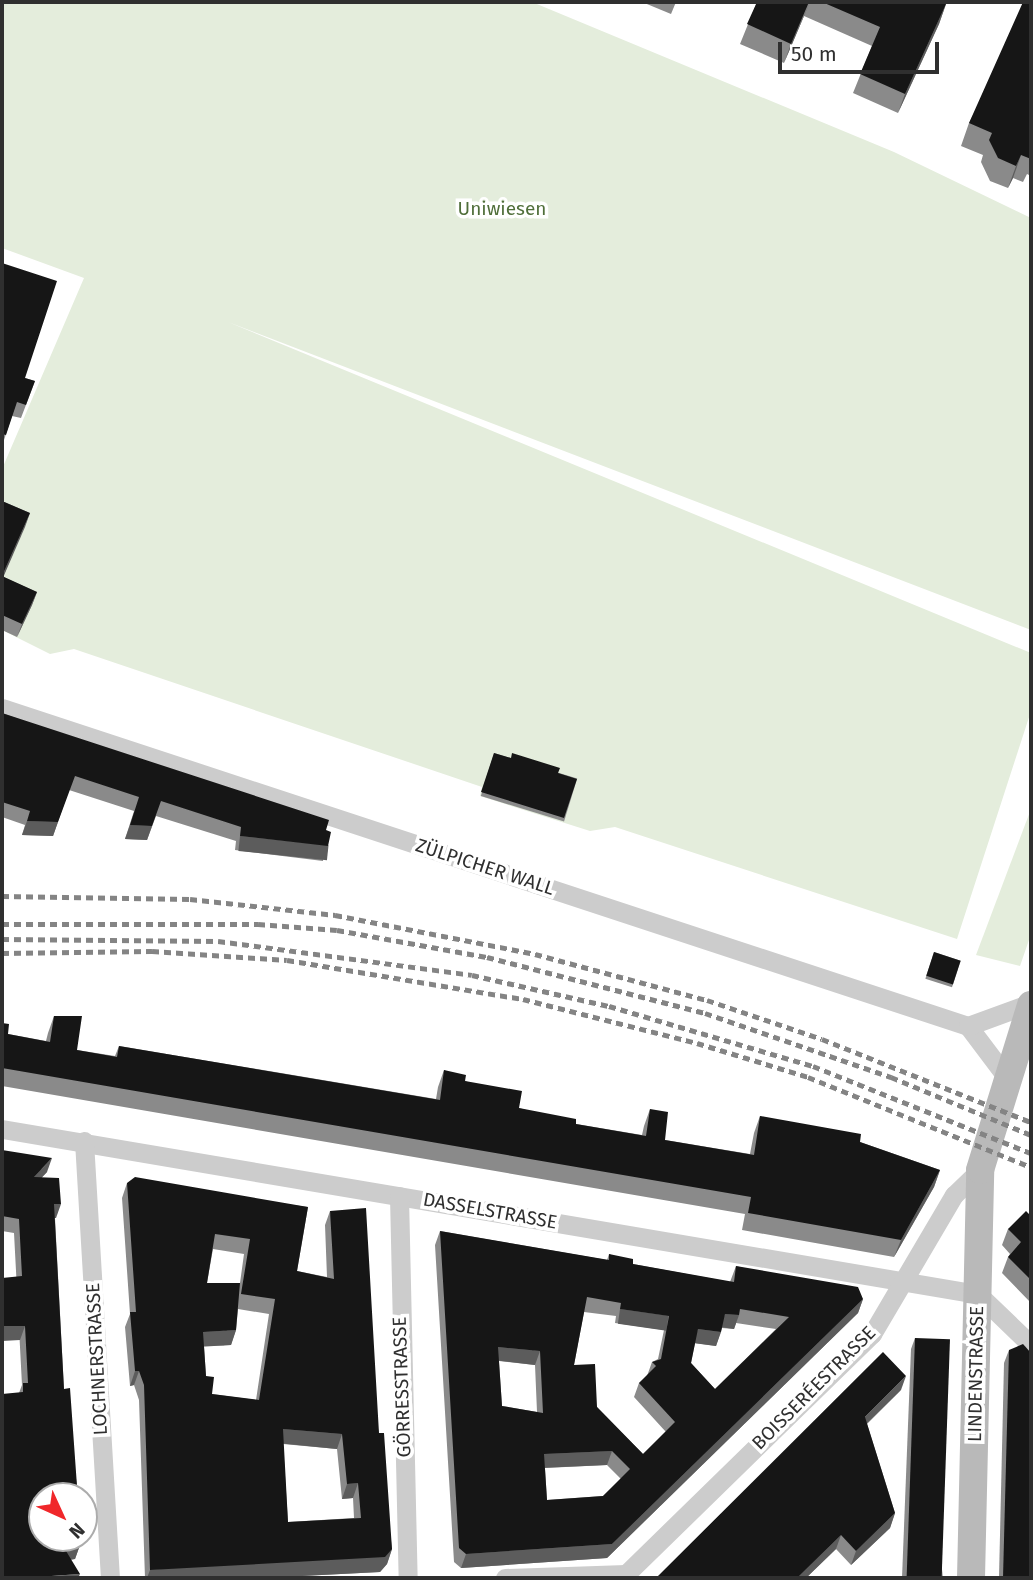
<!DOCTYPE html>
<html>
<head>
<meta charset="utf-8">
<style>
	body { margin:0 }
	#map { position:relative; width:1033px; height:1580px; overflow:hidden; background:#fff; font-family:"Fira Sans",sans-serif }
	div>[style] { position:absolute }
	.green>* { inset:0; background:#e4eddc }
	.minor>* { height:19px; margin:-9.5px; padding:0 9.5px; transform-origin:9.5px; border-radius:9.5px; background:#ccc }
	.secondary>* { height:28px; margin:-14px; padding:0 14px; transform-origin:14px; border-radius:14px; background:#b9b9b9 }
	.rail>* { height:5px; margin-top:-2.5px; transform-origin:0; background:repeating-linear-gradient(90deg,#848484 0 7px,transparent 0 12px) }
	.wall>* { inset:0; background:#8a8a8a; transform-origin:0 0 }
	.shaded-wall>* { inset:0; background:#5c5c5c; transform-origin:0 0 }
	.building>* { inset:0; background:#161616; transform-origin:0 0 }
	span { translate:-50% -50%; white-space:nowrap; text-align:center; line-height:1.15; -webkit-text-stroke:7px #fff; paint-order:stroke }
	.park-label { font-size:19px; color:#4f6e39 }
	.street-label { font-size:19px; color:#2f2f2f }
	.frame { position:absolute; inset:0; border:4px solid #2f2f2f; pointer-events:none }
	.north { position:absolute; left:28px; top:1482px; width:70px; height:70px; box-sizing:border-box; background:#fff; border:2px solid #acacac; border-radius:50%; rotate:135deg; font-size:19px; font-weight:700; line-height:28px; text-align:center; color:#2f2f2f }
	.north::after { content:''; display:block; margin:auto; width:24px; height:32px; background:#f0272a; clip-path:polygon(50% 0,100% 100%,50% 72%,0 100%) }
	.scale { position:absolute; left:778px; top:42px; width:161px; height:32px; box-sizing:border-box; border:4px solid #2f2f2f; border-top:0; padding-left:9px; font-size:21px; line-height:24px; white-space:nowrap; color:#2f2f2f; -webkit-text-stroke:5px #fff; paint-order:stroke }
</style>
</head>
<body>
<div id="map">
	<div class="green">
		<i style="clip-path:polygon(2px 2px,532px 2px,894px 152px,1031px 218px,1031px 630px,228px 322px,1031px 653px,1031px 711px,957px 939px,615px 827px,590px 831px,480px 796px,482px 787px,74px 649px,50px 654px,2px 630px,2px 469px,84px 278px,2px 248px)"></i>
		<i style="clip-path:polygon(1031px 809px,1031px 934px,1020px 966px,976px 955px)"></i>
	</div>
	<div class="minor">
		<i style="left:2px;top:708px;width:1017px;rotate:18.22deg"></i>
		<i style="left:968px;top:1026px;width:66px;rotate:53deg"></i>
		<i style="left:968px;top:1026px;width:67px;rotate:-20.1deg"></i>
		<i style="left:2px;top:1129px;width:990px;rotate:9.6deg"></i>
		<i style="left:978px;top:1294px;width:74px;rotate:43.9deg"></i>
		<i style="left:84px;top:1141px;width:438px;rotate:86.6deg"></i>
		<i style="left:399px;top:1196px;width:382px;rotate:88.7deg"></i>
		<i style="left:505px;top:1578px;width:121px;rotate:-1.9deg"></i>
		<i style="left:626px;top:1574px;width:344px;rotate:-44.3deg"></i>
		<i style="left:872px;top:1334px;width:161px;rotate:-59.5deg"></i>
		<i style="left:954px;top:1195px;width:36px;rotate:-44deg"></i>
	</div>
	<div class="secondary">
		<i style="left:971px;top:1578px;width:408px;rotate:-88.7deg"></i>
		<i style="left:980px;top:1170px;width:173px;rotate:-72.8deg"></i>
	</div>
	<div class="rail">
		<i style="left:2px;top:896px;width:188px;rotate:0.9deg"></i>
		<i style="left:190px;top:899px;width:146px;rotate:6.3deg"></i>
		<i style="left:335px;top:915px;width:204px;rotate:11deg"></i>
		<i style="left:535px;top:954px;width:178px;rotate:15deg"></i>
		<i style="left:707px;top:1000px;width:121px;rotate:18.7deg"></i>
		<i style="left:822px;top:1039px;width:225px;rotate:21.7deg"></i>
		<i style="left:2px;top:924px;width:256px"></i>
		<i style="left:258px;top:924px;width:79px;rotate:4.3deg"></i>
		<i style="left:337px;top:930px;width:152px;rotate:10.2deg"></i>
		<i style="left:487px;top:957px;width:225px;rotate:14.4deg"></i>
		<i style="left:705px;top:1013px;width:197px;rotate:19deg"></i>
		<i style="left:891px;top:1077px;width:152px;rotate:22.5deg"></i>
		<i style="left:2px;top:939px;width:216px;rotate:0.5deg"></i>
		<i style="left:218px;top:941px;width:256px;rotate:7.6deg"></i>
		<i style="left:472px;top:975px;width:140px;rotate:12.8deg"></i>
		<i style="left:609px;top:1006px;width:213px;rotate:16.4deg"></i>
		<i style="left:813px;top:1066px;width:235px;rotate:21.8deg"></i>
		<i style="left:2px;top:953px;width:150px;rotate:-0.8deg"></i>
		<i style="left:152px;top:951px;width:135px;rotate:3.8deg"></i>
		<i style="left:287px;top:960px;width:239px;rotate:9.4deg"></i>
		<i style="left:523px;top:999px;width:179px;rotate:14.2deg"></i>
		<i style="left:697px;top:1043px;width:116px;rotate:17deg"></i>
		<i style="left:808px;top:1077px;width:240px;rotate:22deg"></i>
	</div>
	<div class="wall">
		<i style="clip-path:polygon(642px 2px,676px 2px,671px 14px)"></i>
		<i style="clip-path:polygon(757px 2px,940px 2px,946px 4px,939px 24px,898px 113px,853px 93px,872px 46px,804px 16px,784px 63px,740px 44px)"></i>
		<i style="clip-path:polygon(1031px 2px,1031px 176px,1027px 174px,1023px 182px,1013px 178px,1008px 188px,990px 181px,981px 162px,983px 155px,961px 146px,969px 123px)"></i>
		<i style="clip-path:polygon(2px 263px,25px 378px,35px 381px,21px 418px,12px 416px,2px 446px)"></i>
		<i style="clip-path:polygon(2px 501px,30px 513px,3px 577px,37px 592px,32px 605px,17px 637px,2px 630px)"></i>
		<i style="clip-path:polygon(2px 713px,326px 830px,323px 861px,235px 850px,236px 841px,156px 816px,147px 840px,125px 839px,134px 811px,69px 790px,53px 836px,22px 835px,25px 825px,2px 817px)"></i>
		<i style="left:494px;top:753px;width:87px;height:45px;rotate:17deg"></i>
		<i style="left:934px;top:952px;width:28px;height:28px;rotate:18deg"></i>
		<i style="clip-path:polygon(54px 1016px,77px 1050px,115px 1056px,119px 1046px,436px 1099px,438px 1087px,444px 1070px,519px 1108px,576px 1124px,642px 1135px,644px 1126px,650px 1109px,665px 1140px,750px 1154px,754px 1133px,760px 1116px,860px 1142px,940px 1170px,934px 1187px,894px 1257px,742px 1230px,745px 1214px,2px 1086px,2px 1023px,8px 1034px,46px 1041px,48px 1033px)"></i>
		<i style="clip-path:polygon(2px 1150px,47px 1172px,42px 1177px,56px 1218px,55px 1218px,64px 1389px,77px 1486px,74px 1496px,42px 1496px,80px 1545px,75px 1559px,2px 1578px,19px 1393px,22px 1385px,14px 1233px,2px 1231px)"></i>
		<i style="clip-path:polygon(evenodd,127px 1183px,308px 1207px,297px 1271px,327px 1277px,325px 1225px,330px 1211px,379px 1433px,392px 1549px,387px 1564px,380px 1572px,263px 1578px,145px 1578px,139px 1400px,134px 1385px,130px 1386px,125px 1327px,130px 1314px,122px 1198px,127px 1183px,213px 1249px,244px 1254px,240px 1283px,207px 1283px,213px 1249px,127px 1183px,238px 1309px,269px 1314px,256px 1400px,212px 1394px,206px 1376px,204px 1346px,231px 1345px,236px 1330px,238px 1309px,127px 1183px,283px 1444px,337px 1449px,342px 1499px,353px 1498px,354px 1518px,288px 1522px,283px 1444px)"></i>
		<i style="clip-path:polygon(1031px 1216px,1031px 1303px,1002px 1273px,1008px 1257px,1010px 1254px,1002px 1245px,1008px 1229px)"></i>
		<i style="clip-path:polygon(evenodd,440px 1231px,607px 1260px,609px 1254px,633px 1264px,730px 1282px,736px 1266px,863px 1299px,858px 1313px,607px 1558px,461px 1568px,454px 1562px,435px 1245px,440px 1231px,584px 1312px,616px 1316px,615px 1323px,664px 1330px,658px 1359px,652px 1362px,647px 1376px,639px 1383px,634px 1397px,666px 1432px,643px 1454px,597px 1407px,574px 1365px,584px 1312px,440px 1231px,736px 1323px,776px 1329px,715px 1389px,691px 1363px,695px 1343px,716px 1346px,722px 1328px,734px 1329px,736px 1323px,440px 1231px,499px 1361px,535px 1365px,537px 1412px,502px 1406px,499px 1361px,440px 1231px,607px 1465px,621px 1479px,603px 1496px,547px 1500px,545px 1468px,607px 1465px)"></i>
		<i style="clip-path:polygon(915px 1338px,943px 1578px,902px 1578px,911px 1349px)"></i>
		<i style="clip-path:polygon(1009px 1350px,1031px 1578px,999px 1578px,1004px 1363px)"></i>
		<i style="clip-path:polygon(901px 1390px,867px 1424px,895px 1513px,890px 1528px,851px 1565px,836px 1549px,806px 1578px,656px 1578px)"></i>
	</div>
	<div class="shaded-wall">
		<i style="clip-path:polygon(810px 2px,804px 16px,784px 63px,791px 44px)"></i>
		<i style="clip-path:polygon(946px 4px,939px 24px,898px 113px,905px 94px)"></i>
		<i style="clip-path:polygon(1021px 155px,1013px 178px,1008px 188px,1016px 166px)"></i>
		<i style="clip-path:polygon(30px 513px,25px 527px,2px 580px,2px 576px)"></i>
		<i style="clip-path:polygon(37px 592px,32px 605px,17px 637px,22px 624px)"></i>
		<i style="clip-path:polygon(27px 821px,58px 822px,53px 836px,22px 835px)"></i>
		<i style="clip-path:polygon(130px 825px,152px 826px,147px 840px,125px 839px)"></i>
		<i style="left:240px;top:836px;width:89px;height:15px;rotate:6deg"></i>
		<i style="clip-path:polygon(52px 1158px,47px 1172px,29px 1191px,34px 1177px)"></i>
		<i style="clip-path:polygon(940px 1170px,934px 1187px,894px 1257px,901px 1240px)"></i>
		<i style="clip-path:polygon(54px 1204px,61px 1204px,56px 1218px,49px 1218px)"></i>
		<i style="clip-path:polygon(863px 1299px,858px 1313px,607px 1558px,461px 1568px,466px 1554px,612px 1544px)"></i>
		<i style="left:620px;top:1309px;width:49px;height:15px;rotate:8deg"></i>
		<i style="clip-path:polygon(725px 1314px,739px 1315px,734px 1329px,720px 1327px)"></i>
		<i style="clip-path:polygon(2px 1326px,25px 1326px,20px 1340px,2px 1341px)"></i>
		<i style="clip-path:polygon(698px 1329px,721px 1332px,716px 1346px,693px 1343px)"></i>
		<i style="clip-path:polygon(236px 1330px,231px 1345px,197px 1347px,203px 1332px)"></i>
		<i style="clip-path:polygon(498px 1347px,540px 1351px,535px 1365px,493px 1360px)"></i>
		<i style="clip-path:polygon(135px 1371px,139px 1371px,134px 1385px,130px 1386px)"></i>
		<i style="clip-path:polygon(906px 1376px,901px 1390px,859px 1431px,865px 1417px)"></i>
		<i style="clip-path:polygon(283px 1429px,342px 1434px,337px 1449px,277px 1443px)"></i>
		<i style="clip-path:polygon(612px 1451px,607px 1465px,539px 1468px,544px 1454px)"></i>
		<i style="clip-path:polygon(358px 1483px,353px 1498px,342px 1499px,347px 1484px)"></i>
		<i style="clip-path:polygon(70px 1486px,77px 1486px,74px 1496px,67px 1496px)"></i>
		<i style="clip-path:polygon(895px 1513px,890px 1528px,851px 1565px,856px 1551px)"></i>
		<i style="clip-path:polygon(841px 1535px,836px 1549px,806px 1578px,797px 1578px)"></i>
		<i style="clip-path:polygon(80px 1545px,75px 1559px,58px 1560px,63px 1546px)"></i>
		<i style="clip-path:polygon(392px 1549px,387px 1564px,380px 1572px,263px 1578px,147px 1578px,150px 1570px)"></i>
		<i style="clip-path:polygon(80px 1574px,78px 1578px,23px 1578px)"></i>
	</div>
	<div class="building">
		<i style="clip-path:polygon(757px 2px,809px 2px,791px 44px,747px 24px)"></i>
		<i style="clip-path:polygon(822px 2px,940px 2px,946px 4px,905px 94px,860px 74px,880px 27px)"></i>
		<i style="clip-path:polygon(1023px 2px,1031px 2px,1031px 159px,1021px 155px,1016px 166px,998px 158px,989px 140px,992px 133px,969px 123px)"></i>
		<i style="clip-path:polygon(2px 263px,57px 281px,25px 378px,35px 381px,26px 405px,17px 402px,6px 435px,2px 434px)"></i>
		<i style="clip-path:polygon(2px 501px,30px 513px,2px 576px,37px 592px,22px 624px,2px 615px)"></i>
		<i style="clip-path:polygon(2px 713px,329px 820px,326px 830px,331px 832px,328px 846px,240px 836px,241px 827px,161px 801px,152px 826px,130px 825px,139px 797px,75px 776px,58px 822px,27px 821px,30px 811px,2px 802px)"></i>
		<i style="clip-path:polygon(494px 753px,511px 758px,512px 753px,560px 768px,558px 773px,577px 779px,564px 818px,481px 792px)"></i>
		<i style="left:934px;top:952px;width:28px;height:25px;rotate:18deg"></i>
		<i style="clip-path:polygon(54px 1016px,82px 1016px,77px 1050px,117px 1057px,119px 1046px,440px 1100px,444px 1070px,466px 1075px,465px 1081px,522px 1091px,519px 1108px,576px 1119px,576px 1124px,646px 1136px,650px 1109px,668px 1112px,665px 1140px,754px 1155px,760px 1116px,861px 1134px,860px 1142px,940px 1170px,901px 1240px,748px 1213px,751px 1197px,2px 1068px,2px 1023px,9px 1024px,8px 1034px,50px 1042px)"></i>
		<i style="clip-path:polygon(2px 1150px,52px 1158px,34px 1177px,59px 1178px,61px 1204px,54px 1204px,64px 1389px,70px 1388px,77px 1486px,70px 1486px,72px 1496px,42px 1496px,42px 1538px,79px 1538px,80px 1545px,63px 1546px,80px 1574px,23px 1578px,2px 1578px,2px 1394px,23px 1392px,23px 1383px,28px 1383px,25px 1326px,2px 1326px,2px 1278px,22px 1276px,19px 1219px,2px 1216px)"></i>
		<i style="clip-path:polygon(evenodd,135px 1177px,308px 1207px,297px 1271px,334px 1279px,330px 1211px,366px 1208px,379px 1433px,384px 1433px,392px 1549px,385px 1557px,150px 1570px,144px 1385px,139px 1371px,135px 1371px,130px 1312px,136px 1312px,127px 1183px,135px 1177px,215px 1234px,250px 1239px,241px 1294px,275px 1299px,259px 1400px,212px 1394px,214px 1377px,206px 1376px,203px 1332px,236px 1330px,240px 1283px,207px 1283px,215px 1234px,135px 1177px,283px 1429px,342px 1434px,347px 1484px,358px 1483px,361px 1518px,288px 1522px,283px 1429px)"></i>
		<i style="clip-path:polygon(1026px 1211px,1031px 1216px,1031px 1280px,1008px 1257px,1021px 1242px,1008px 1229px)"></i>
		<i style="clip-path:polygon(evenodd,440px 1231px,609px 1260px,609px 1254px,633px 1259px,633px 1264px,734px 1282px,736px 1266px,858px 1287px,863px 1299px,612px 1544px,466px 1554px,459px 1548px,440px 1231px,587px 1297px,621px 1303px,620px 1309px,669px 1316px,661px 1359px,652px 1362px,656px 1366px,639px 1383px,675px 1422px,643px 1454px,597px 1407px,595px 1364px,574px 1365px,587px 1297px,440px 1231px,740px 1309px,789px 1317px,715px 1389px,691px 1363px,698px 1329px,721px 1332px,725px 1314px,739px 1315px,740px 1309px,440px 1231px,498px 1347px,540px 1351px,543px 1413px,502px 1406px,498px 1347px,440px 1231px,612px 1451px,630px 1469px,603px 1496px,547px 1500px,544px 1454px,612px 1451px)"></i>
		<i style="left:915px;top:1338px;width:35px;height:240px;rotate:2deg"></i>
		<i style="clip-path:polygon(1023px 1344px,1031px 1353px,1031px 1578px,1003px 1578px,1009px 1350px)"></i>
		<i style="clip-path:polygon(883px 1352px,906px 1376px,865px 1417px,895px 1513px,856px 1551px,841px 1535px,797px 1578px,656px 1578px)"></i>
	</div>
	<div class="park-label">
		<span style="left:502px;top:209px">Uniwiesen</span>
	</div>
	<div class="street-label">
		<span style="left:485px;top:867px;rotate:18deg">ZÜLPICHER WALL</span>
		<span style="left:490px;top:1211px;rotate:10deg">DASSELSTRASSE</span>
		<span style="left:97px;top:1359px;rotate:-93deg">LOCHNERSTRASSE</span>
		<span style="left:976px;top:1374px;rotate:-89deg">LINDENSTRASSE</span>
		<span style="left:402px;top:1387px;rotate:-92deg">GÖRRESSTRASSE</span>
		<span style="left:814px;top:1388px;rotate:-45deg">BOISSERÉESTRASSE</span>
	</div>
	<div class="frame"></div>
	<div class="north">N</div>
	<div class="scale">50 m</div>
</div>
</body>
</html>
